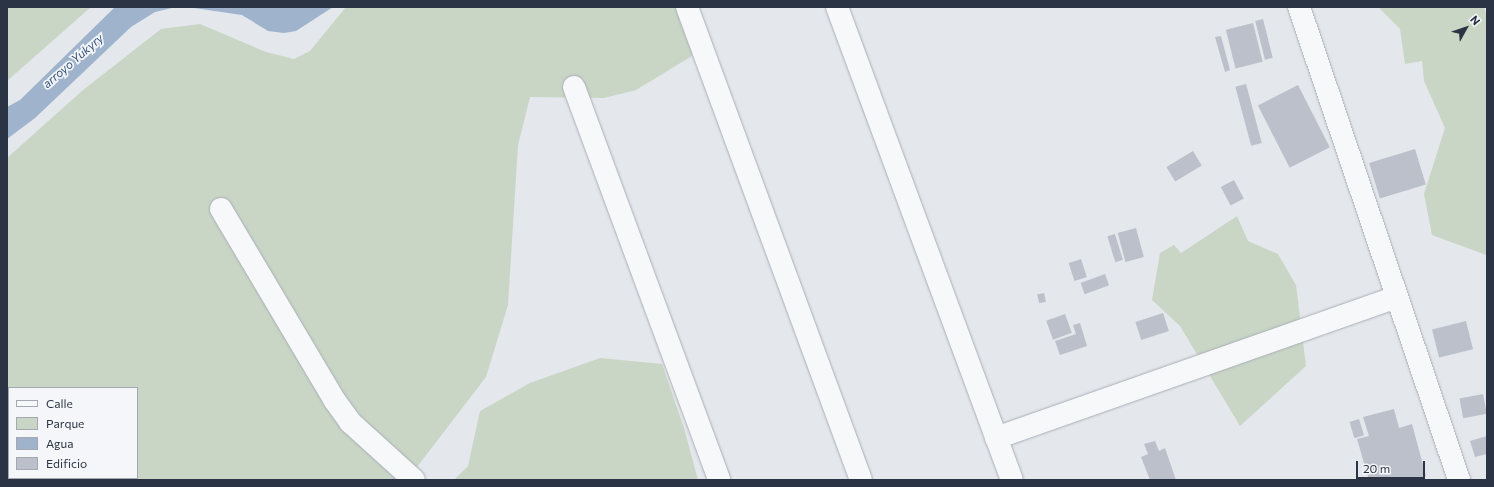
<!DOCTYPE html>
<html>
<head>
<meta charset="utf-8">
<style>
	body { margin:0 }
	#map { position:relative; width:1494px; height:487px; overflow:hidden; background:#e4e7ec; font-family:Commissioner,sans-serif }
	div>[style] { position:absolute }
	.green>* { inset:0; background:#c9d6c5 }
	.water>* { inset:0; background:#9fb4cc }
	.building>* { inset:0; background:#bbc0ca; transform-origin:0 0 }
	.roads { filter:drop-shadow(0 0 1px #a9aeb7) drop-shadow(0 0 1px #a9aeb7) }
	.minor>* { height:22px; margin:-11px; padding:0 11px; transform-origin:11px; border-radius:11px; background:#f7f8fa }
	span { translate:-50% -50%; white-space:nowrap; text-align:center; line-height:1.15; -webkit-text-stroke:3.5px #f4f6f9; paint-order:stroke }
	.water-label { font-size:12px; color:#34527a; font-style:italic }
	.frame { position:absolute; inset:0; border:8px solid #2b3445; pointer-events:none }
	.legend { position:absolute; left:8px; top:387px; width:130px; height:92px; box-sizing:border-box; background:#f4f6f9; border:1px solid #a4a8b1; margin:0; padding:5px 7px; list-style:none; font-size:12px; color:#2b3445 }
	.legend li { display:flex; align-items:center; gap:8px; height:20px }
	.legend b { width:20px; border:1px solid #a4a8b1 }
	.north { position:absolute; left:1446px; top:8px; width:40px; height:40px; -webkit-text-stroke:3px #f4f6f9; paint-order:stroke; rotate:50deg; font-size:11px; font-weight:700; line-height:16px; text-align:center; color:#2b3445 }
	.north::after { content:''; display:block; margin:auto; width:14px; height:18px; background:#2b3445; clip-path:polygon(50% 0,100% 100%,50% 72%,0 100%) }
	.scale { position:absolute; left:1356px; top:461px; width:69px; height:18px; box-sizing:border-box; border:2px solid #2b3445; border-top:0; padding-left:5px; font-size:12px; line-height:14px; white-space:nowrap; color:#2b3445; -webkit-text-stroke:3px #f4f6f9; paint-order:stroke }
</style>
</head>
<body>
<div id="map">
	<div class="green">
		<i style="clip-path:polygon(7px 7px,91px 7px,7px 81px)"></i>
		<i style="clip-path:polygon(evenodd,346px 7px,697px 7px,692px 56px,636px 90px,604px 98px,530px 97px,518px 145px,508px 305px,486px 377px,407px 480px,7px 480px,7px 158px,83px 90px,161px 29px,200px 24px,266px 52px,294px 59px,310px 51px,346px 7px,9px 388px,137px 388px,137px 478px,9px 478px,9px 388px)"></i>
		<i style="clip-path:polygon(1378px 7px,1484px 7px,1487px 17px,1486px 255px,1432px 235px,1424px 194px,1445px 128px,1424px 81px,1422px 61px,1405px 64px,1400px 29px)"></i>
		<i style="clip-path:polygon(1237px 216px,1248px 241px,1278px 254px,1296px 285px,1306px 366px,1240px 426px,1180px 326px,1152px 300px,1160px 253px,1174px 245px,1181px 253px)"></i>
		<i style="clip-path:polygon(600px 358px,662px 364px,684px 428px,698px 480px,454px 480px,468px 466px,480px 411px,530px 383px)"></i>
	</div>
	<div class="water">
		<i style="clip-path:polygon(115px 7px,176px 7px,155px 12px,131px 27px,35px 118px,7px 139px,7px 107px,20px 100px)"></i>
		<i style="clip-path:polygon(187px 7px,333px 7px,296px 31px,284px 33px,268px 31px,242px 15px)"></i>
	</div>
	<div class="building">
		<i style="left:1263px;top:19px;width:40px;height:8px;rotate:76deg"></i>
		<i style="left:1253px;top:23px;width:40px;height:28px;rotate:76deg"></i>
		<i style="clip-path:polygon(1221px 36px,1230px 70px,1225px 72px,1215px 37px)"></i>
		<i style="left:1246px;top:84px;width:61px;height:11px;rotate:75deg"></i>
		<i style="left:1298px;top:85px;width:70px;height:45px;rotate:63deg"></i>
		<i style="left:1415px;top:149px;width:37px;height:48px;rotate:73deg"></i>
		<i style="left:1193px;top:151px;width:17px;height:31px;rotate:59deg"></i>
		<i style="left:1234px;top:180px;width:21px;height:15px;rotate:62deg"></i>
		<i style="left:1136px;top:228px;width:30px;height:19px;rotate:75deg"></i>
		<i style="left:1115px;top:234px;width:27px;height:8px;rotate:73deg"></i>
		<i style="left:1081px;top:259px;width:19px;height:13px;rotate:72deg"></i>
		<i style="left:1105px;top:274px;width:12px;height:26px;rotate:70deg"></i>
		<i style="left:1044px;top:293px;width:9px;height:7px;rotate:77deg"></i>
		<i style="left:1163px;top:313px;width:19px;height:29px;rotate:72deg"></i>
		<i style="left:1065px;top:314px;width:20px;height:20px;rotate:70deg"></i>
		<i style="left:1466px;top:321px;width:29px;height:35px;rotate:76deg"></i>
		<i style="clip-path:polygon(1080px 323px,1087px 346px,1060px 355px,1055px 341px,1076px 334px,1073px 325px)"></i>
		<i style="left:1483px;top:394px;width:20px;height:24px;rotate:79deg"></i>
		<i style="clip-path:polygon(1394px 409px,1399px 428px,1412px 424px,1426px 476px,1412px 480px,1369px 480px,1357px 439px,1369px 436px,1363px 417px)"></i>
		<i style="left:1359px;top:419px;width:17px;height:10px;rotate:73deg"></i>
		<i style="clip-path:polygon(1487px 436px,1487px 454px,1475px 457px,1470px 441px)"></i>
		<i style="clip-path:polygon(1155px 441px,1159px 451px,1165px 448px,1176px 480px,1150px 480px,1141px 457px,1148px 454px,1144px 444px)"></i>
	</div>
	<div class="roads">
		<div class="minor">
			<i style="left:687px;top:7px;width:504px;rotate:69.8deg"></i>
			<i style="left:837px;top:7px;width:504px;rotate:69.7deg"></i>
			<i style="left:1299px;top:7px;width:499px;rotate:71.3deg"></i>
			<i style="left:574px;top:87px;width:419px;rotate:69.7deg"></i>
			<i style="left:221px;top:209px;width:223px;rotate:59.3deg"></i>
			<i style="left:335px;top:401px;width:26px;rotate:54deg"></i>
			<i style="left:350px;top:422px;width:86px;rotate:42.2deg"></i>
			<i style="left:996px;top:438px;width:424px;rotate:-19.4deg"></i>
		</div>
	</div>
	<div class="water-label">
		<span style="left:73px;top:61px;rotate:-41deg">arroyo Yukyry</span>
	</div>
	<div class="frame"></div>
	<ul class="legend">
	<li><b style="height:5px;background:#f7f8fa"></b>Calle</li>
	<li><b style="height:11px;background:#c9d6c5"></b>Parque</li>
	<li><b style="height:11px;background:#9fb4cc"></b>Agua</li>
	<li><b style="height:11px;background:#bbc0ca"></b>Edificio</li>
	</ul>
	<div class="north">N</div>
	<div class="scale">20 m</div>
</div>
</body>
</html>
